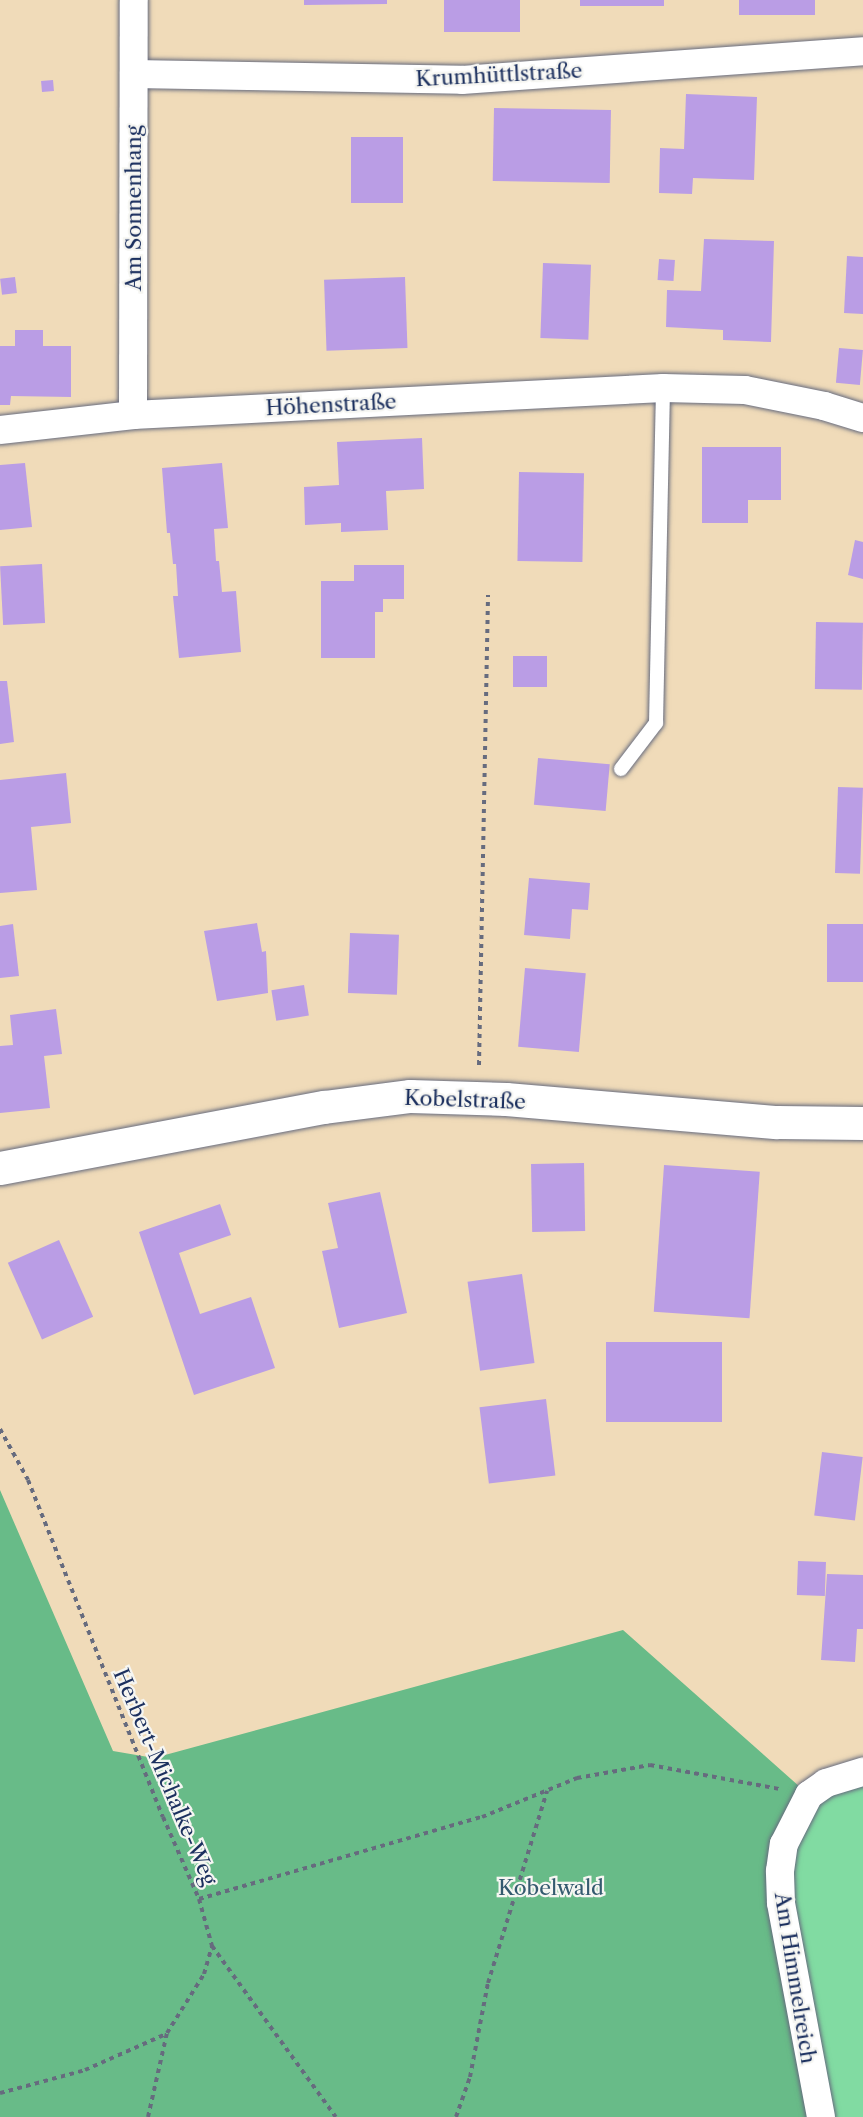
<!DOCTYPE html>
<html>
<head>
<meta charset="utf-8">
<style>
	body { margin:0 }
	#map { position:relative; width:863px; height:2117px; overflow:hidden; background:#f0dbb9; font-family:"Libre Caslon Text",serif }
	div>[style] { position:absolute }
	.green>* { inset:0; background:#81dba2 }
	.forest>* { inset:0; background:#68bb88 }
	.building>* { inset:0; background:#ba9de5; transform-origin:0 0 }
	.path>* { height:4px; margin-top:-2px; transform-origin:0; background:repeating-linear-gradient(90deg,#666b7e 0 4.5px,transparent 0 9px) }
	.roads { filter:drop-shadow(0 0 2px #666b7e) drop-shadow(0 0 2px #666b7e) }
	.lane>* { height:14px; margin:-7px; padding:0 7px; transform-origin:7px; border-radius:7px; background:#fff }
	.street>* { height:28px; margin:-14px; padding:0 14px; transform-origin:14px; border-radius:14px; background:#fff }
	.secondary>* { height:33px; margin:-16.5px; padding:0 16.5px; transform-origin:16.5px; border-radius:16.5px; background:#fff }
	span { translate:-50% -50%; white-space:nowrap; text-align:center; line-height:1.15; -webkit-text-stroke:4.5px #f6f6f2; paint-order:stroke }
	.street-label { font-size:21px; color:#1b2f5e }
	.park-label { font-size:21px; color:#345a6f }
</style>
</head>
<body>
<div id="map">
	<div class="green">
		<i style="clip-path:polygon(863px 1772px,863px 2117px,821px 2117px,780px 1871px,826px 1783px)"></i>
	</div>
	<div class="forest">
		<i style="clip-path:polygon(0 1490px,113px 1751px,154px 1758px,623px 1630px,809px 1795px,784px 1844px,821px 2117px,0 2117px)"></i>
	</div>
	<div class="building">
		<i style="clip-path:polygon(304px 0,387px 0,387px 4px,304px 5px)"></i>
		<i style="left:444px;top:0;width:76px;height:32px"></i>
		<i style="left:580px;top:0;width:84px;height:6px"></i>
		<i style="left:739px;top:0;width:76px;height:15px"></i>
		<i style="left:53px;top:80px;width:11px;height:12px;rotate:85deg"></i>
		<i style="clip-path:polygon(686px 94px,757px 97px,754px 180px,693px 178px,692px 194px,659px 193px,660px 148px,684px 149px)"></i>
		<i style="left:494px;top:108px;width:117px;height:73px;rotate:1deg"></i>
		<i style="left:351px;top:137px;width:52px;height:66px"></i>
		<i style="clip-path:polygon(704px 239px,774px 241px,771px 342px,723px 340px,723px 330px,666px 327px,667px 290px,701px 291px)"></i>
		<i style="clip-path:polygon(847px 256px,863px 257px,863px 314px,844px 313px)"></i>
		<i style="left:659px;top:259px;width:16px;height:21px;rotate:4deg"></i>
		<i style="left:543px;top:263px;width:48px;height:75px;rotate:2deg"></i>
		<i style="left:15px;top:277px;width:16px;height:15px;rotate:83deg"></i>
		<i style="left:405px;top:277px;width:71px;height:81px;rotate:88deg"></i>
		<i style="clip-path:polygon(15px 330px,43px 330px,43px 346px,71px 346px,71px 397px,11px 396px,10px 405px,0 405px,0 346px,15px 346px)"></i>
		<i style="left:839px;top:348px;width:24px;height:35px;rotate:5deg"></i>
		<i style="clip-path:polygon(422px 438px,424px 489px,386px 491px,388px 530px,341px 532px,341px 523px,305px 525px,304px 487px,339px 485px,337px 442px)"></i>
		<i style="clip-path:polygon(702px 447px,781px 447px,781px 500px,748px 500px,748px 523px,702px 523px)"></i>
		<i style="clip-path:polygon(25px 463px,32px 527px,0 530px,0 465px)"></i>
		<i style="clip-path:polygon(222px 463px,228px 528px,214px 529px,216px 561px,219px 561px,222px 592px,236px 591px,241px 652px,179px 658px,173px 596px,178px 596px,176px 564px,173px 564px,170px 533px,167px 533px,162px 468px)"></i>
		<i style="left:519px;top:472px;width:65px;height:89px;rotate:1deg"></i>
		<i style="clip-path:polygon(855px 540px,863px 542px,863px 579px,848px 575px)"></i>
		<i style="left:42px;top:564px;width:59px;height:42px;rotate:87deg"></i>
		<i style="clip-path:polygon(354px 565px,404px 565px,404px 599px,383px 599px,383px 612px,375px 612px,375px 658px,321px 658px,321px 581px,354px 581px)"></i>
		<i style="left:816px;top:622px;width:47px;height:67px;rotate:1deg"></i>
		<i style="left:513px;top:656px;width:34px;height:31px"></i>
		<i style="clip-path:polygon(0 681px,7px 681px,14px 742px,0 744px)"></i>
		<i style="left:538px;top:758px;width:72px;height:47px;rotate:5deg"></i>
		<i style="clip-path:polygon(66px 773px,71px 823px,31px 827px,37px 890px,0 893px,0 780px)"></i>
		<i style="left:838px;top:787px;width:25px;height:86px;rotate:2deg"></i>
		<i style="clip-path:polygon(529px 878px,590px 883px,588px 910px,572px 909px,570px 939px,524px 935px)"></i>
		<i style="clip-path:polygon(257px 923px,262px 952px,266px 951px,268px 993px,217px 1001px,204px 931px)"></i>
		<i style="clip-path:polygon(13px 924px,19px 976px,0 978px,0 926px)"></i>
		<i style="left:827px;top:924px;width:36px;height:58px"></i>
		<i style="left:350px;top:933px;width:49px;height:60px;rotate:2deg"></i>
		<i style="left:525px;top:968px;width:61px;height:79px;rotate:5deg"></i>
		<i style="left:304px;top:985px;width:31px;height:33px;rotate:81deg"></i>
		<i style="clip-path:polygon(56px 1009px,62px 1054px,44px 1056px,50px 1108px,0 1113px,0 1046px,13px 1045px,10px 1015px)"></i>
		<i style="left:584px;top:1163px;width:68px;height:53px;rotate:89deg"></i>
		<i style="left:664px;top:1165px;width:96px;height:147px;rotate:4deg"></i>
		<i style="clip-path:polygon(380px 1192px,407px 1313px,339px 1328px,322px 1251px,338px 1248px,328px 1203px)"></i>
		<i style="clip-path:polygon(220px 1204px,231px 1235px,179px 1253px,200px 1314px,251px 1297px,275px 1368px,194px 1395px,139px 1232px)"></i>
		<i style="left:59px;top:1240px;width:84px;height:56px;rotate:66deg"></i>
		<i style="left:522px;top:1274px;width:90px;height:55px;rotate:82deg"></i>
		<i style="left:606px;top:1342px;width:116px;height:80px"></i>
		<i style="left:546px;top:1399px;width:77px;height:67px;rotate:83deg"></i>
		<i style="left:822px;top:1452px;width:41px;height:64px;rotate:7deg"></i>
		<i style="left:798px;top:1561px;width:28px;height:34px;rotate:2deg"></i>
		<i style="clip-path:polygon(827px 1574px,863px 1575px,863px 1629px,857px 1629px,855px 1662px,821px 1660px)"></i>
	</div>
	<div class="path">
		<i style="left:479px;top:1065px;width:470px;rotate:-88.9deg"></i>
		<i style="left:0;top:1429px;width:58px;rotate:61.2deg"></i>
		<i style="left:28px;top:1480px;width:363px;rotate:68.2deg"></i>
		<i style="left:163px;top:1817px;width:90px;rotate:66.3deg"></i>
		<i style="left:199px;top:1899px;width:49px;rotate:74.5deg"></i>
		<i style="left:212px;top:1946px;width:211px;rotate:54.1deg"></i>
		<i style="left:199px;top:1899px;width:295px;rotate:-16.2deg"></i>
		<i style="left:482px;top:1817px;width:103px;rotate:-22.3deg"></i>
		<i style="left:577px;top:1778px;width:74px;rotate:-10.1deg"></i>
		<i style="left:650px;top:1765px;width:131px;rotate:10.5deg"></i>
		<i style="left:0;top:2093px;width:88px;rotate:-15.1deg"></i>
		<i style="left:85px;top:2070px;width:89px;rotate:-24deg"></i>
		<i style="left:148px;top:2117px;width:86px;rotate:-77.3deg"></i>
		<i style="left:167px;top:2033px;width:70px;rotate:-57.9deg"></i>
		<i style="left:204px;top:1974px;width:29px;rotate:-74deg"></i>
		<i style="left:456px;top:2117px;width:42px;rotate:-70.7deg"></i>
		<i style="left:470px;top:2077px;width:96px;rotate:-79.2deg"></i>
		<i style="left:488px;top:1983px;width:201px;rotate:-72.9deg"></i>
	</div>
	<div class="roads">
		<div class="lane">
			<i style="left:621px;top:769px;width:58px;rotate:-52.7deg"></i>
			<i style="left:656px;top:723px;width:335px;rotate:-88.8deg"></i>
		</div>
		<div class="street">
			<i style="left:134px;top:74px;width:328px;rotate:1deg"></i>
			<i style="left:462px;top:80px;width:402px;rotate:-4.1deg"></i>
			<i style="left:133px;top:415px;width:415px;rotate:-89.9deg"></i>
			<i style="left:0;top:430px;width:134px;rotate:-6.4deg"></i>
			<i style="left:133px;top:415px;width:531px;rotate:-2.92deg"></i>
			<i style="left:663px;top:388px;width:82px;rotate:1.4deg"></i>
			<i style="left:745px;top:390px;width:81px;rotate:11.4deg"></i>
			<i style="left:824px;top:406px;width:41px;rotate:17.1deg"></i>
			<i style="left:821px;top:2117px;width:218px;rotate:-100.6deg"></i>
			<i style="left:781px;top:1903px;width:32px;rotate:-92deg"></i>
			<i style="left:780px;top:1871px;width:27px;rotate:-82deg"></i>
			<i style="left:784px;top:1844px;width:55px;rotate:-63deg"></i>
			<i style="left:809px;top:1795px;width:21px;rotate:-35deg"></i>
			<i style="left:826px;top:1783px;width:39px;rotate:-17deg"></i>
		</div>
		<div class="secondary">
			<i style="left:0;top:1168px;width:330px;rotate:-10.7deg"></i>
			<i style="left:324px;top:1107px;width:87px;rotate:-7.3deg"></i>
			<i style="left:410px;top:1096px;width:96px;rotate:1.8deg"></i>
			<i style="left:506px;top:1099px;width:272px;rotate:4.9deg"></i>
			<i style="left:777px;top:1122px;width:86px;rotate:0.7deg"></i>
		</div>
	</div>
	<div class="street-label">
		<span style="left:499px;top:75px;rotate:-3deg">Krumhüttlstraße</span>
		<span style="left:134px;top:208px;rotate:-90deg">Am Sonnenhang</span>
		<span style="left:331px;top:405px;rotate:-3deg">Höhenstraße</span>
		<span style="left:465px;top:1100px;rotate:2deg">Kobelstraße</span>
		<span style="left:165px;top:1777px;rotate:67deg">Herbert-Michalke-Weg</span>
		<span style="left:795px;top:1978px;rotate:81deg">Am Himmelreich</span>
	</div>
	<div class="park-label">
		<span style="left:551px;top:1888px">Kobelwald</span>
	</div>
</div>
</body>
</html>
